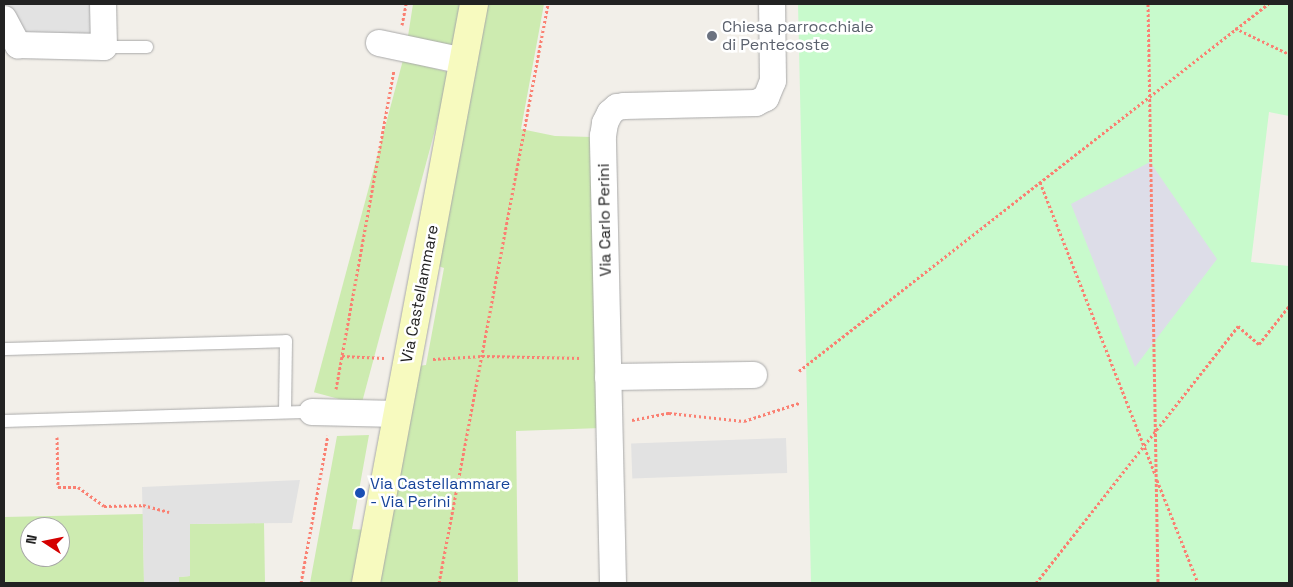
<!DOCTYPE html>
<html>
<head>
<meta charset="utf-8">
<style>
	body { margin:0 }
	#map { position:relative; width:1293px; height:587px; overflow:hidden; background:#f2efe9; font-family:"Space Grotesk",sans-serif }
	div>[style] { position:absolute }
	.grass>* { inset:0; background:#cdebb0; transform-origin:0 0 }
	.park>* { inset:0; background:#c8facc }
	.parking>* { inset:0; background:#e2e2e2; transform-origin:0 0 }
	.plaza>* { inset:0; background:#dddde8 }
	.path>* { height:3px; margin-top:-1.5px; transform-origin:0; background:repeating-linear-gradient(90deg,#fa8072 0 2.5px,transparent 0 5px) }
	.roads { filter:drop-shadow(0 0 1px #a9a9a9) drop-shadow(0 0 1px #a9a9a9) }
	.lane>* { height:12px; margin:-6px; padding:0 6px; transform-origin:6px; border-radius:6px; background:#fff }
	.street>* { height:26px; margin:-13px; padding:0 13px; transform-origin:13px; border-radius:13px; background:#fff }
	.secondary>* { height:28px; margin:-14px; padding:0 14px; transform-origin:14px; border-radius:14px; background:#f7fabf }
	.dots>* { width:14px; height:14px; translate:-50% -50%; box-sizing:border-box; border:2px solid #fff; border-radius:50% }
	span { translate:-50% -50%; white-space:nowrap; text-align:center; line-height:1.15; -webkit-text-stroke:5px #fff; paint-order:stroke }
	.worship-label { font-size:16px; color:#5b616d }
	.left { translate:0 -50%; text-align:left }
	.street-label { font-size:16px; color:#222 }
	.transit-label { font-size:16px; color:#164399 }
	.frame { position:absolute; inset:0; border:5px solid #222; pointer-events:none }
	.north { position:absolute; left:20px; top:517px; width:50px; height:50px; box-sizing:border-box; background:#fff; border:1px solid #a7a7a7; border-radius:50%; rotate:281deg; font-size:14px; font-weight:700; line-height:20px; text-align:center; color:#222 }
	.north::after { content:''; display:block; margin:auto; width:18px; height:22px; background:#d40000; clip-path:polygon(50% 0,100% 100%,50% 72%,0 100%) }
</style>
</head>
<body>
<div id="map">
	<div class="grass">
		<i style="clip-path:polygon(413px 4px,463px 4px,455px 46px,408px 36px)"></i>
		<i style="clip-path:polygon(486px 4px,544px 4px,521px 129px,555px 136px,592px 137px,601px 428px,516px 431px,518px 583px,380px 583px,419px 366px,426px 365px,444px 268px,438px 266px)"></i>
		<i style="left:403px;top:60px;width:49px;height:344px;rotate:15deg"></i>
		<i style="clip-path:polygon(369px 435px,352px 529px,366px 530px,356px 583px,310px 583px,337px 436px)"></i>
		<i style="clip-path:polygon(evenodd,143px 514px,144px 583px,4px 583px,4px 517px,143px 514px,30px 527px,60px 527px,60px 557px,30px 557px,30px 527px)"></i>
		<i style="clip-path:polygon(264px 523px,265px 583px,179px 583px,178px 577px,190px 576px,190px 524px)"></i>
	</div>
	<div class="park">
		<i style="clip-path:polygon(798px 4px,1289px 4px,1289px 116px,1269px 112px,1251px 262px,1289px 266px,1289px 583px,811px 583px)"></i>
	</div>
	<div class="parking">
		<i style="clip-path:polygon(7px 4px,94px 4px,94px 35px,23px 35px)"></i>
		<i style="left:786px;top:438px;width:35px;height:155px;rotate:88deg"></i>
		<i style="clip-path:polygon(300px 480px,292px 523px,190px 524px,190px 576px,179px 577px,179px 583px,144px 583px,142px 487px)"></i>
	</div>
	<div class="plaza">
		<i style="clip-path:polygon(1150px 162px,1217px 259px,1135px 367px,1071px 204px)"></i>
	</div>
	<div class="path">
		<i style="left:1148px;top:4px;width:579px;rotate:89.01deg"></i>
		<i style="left:402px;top:25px;width:21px;rotate:-79deg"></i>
		<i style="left:1235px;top:28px;width:60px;rotate:25.7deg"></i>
		<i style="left:1040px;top:182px;width:314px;rotate:68.5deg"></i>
		<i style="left:342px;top:356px;width:42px;rotate:2.7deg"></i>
		<i style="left:433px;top:359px;width:49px;rotate:-3.5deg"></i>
		<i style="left:482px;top:356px;width:100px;rotate:1.1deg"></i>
		<i style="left:799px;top:371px;width:596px;rotate:-38.04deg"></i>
		<i style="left:336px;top:389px;width:323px;rotate:-79.7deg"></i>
		<i style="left:632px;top:420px;width:38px;rotate:-11deg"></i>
		<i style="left:669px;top:413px;width:75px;rotate:6.1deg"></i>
		<i style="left:744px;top:421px;width:58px;rotate:-18.1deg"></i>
		<i style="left:57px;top:437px;width:50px;rotate:88.9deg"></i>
		<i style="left:58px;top:487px;width:20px"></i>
		<i style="left:78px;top:487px;width:32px;rotate:36deg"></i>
		<i style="left:104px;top:506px;width:39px;rotate:-1deg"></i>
		<i style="left:143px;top:505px;width:27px;rotate:15deg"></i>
		<i style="left:1157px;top:480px;width:111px;rotate:68.3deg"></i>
		<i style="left:301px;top:583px;width:150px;rotate:-79.7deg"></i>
		<i style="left:439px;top:583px;width:589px;rotate:-79.34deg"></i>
		<i style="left:1036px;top:583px;width:327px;rotate:-51.8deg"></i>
		<i style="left:1238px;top:326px;width:28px;rotate:41deg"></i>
		<i style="left:1259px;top:344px;width:48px;rotate:-51.7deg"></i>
	</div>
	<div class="roads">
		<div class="lane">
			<i style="left:104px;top:47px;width:43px"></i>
			<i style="left:4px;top:349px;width:282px;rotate:-1.6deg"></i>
			<i style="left:286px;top:341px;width:71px;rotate:90.8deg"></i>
			<i style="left:4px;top:421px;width:308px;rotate:-1.7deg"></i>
		</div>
		<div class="street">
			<i style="left:4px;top:19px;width:30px;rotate:62deg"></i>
			<i style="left:18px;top:45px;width:86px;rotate:1.3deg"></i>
			<i style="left:104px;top:47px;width:43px;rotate:-91.3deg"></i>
			<i style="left:379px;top:43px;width:87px;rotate:12deg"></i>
			<i style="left:608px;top:377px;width:146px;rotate:-0.8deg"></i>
			<i style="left:312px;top:412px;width:86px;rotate:1.3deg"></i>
			<i style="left:613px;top:583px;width:447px;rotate:-91.3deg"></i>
			<i style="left:603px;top:136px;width:13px;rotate:-81deg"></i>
			<i style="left:605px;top:123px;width:11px;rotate:-63deg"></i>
			<i style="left:610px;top:113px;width:9px;rotate:-41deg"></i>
			<i style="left:617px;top:107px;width:7px;rotate:-8deg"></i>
			<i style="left:624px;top:106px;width:132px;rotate:-1.3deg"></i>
			<i style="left:756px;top:103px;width:11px;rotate:-27deg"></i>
			<i style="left:766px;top:98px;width:18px;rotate:-68deg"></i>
			<i style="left:773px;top:81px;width:77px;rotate:-90.7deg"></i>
		</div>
		<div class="secondary">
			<i style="left:366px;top:583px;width:589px;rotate:-79.43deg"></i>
		</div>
	</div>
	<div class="dots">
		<i style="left:712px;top:36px;background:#6b7280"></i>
		<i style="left:360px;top:493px;background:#1a4fb4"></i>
	</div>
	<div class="worship-label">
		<span class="left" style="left:722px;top:36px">Chiesa parrocchiale<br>di Pentecoste</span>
	</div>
	<div class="street-label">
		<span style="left:605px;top:220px;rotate:-91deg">Via Carlo Perini</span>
		<span style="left:420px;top:294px;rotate:-79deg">Via Castellammare</span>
	</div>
	<div class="transit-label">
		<span class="left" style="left:370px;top:493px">Via Castellammare<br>- Via Perini</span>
	</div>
	<div class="frame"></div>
	<div class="north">N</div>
</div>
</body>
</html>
